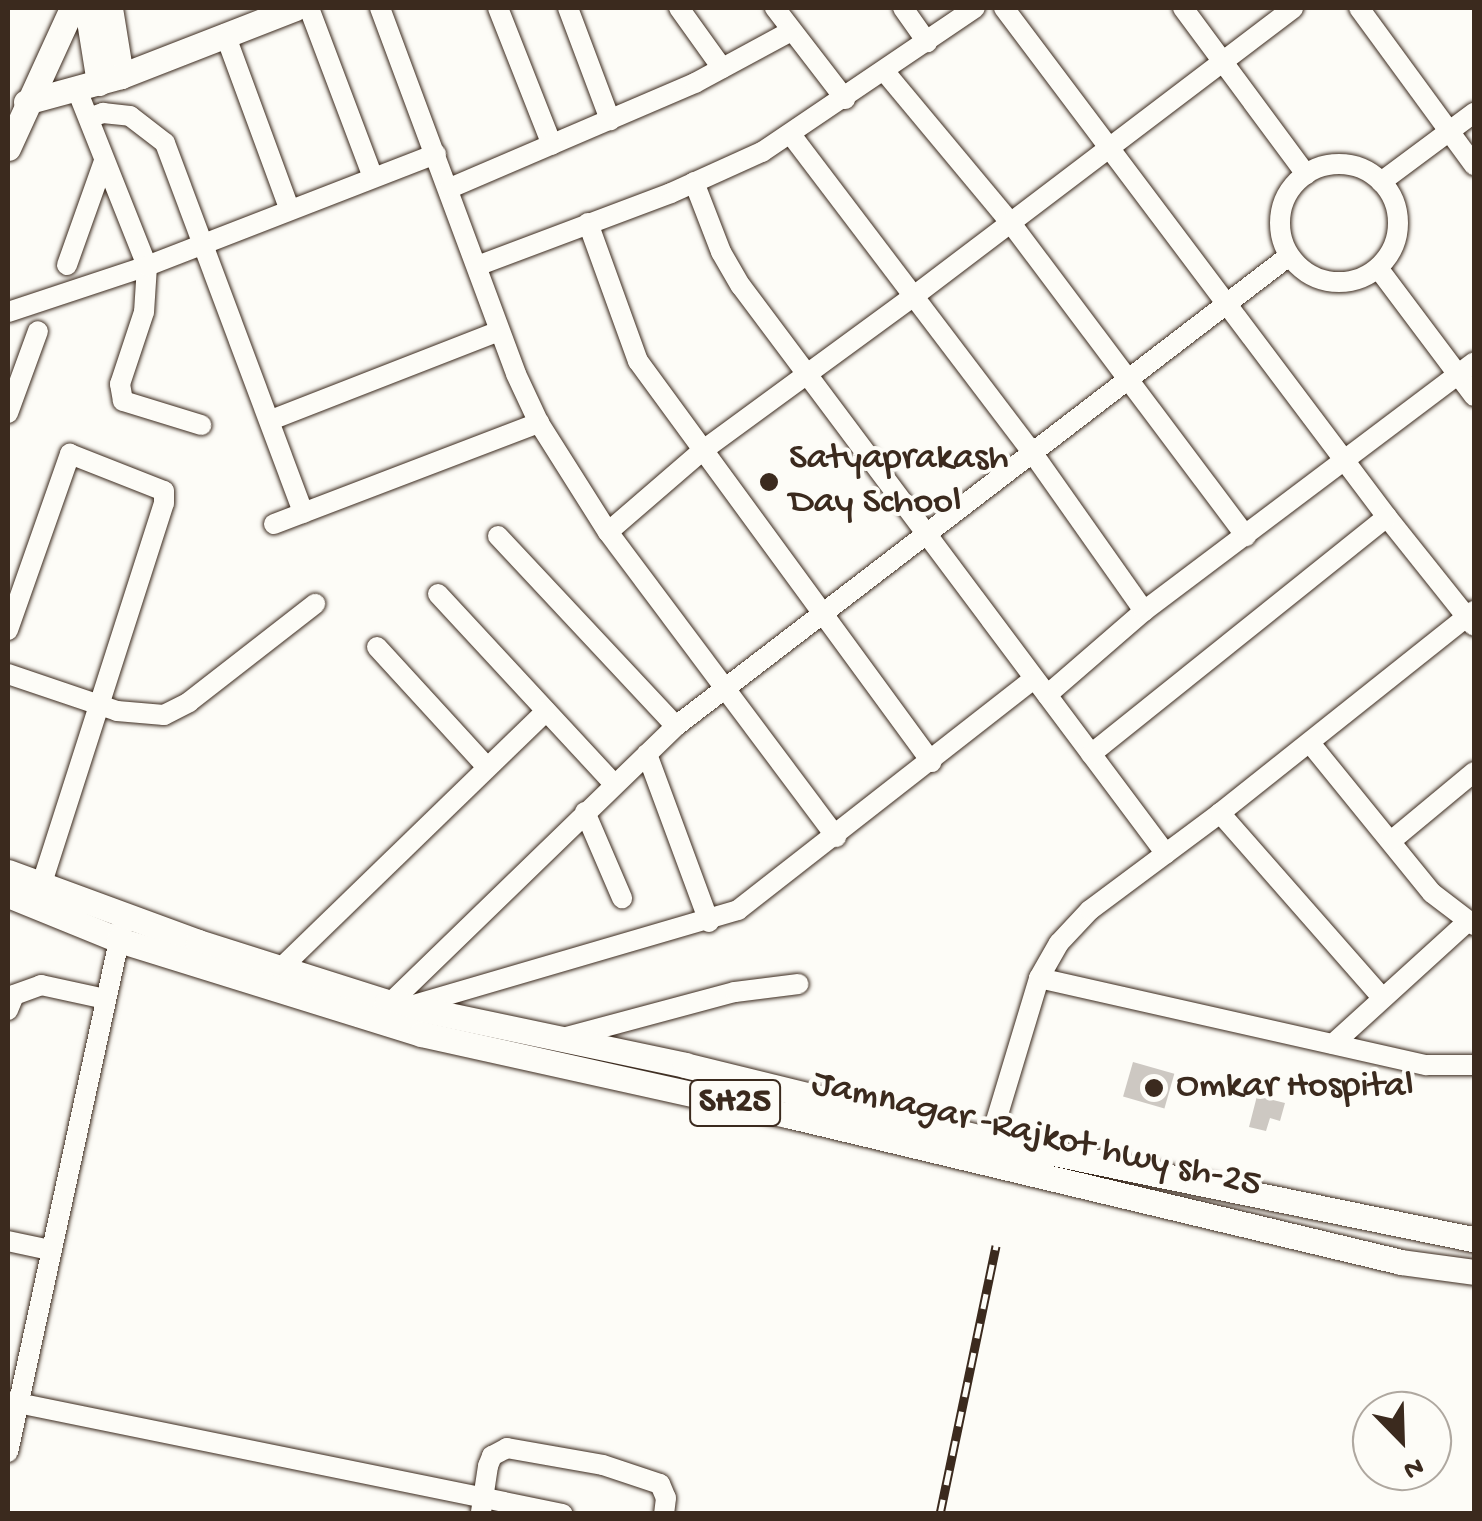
<!DOCTYPE html>
<html>
<head>
<meta charset="utf-8">
<style>
	body { margin:0 }
	#map { position:relative; width:1482px; height:1521px; overflow:hidden; background:#fdfcf7; font-family:"Gochi Hand",sans-serif }
	div>[style] { position:absolute }
	.building>* { inset:0; background:#cdc8c2; transform-origin:0 0 }
	.roads { filter:drop-shadow(0 0 2px #3b2a1e) drop-shadow(0 0 2px #3b2a1e) }
	.minor>* { height:20px; margin:-10px; padding:0 10px; transform-origin:10px; border-radius:10px; background:#fdfcf7 }
	.minor>.ring { margin:-10px; padding:0; box-sizing:content-box; background:none; border:20px solid #fdfcf7; border-radius:50% }
	.major>* { height:25px; margin:-12.5px; padding:0 12.5px; transform-origin:12.5px; border-radius:12.5px; background:#fdfcf7 }
	.rail>* { height:9px; margin-top:-4.5px; transform-origin:0; background:repeating-linear-gradient(90deg,#fdfcf7 0 15px,#3b2a1e 0 30px); box-sizing:border-box; border-block:2px solid #3b2a1e }
	.dots>* { width:28px; height:28px; translate:-50% -50%; box-sizing:border-box; border:5px solid #fdfcf7; border-radius:50% }
	span { translate:-50% -50%; white-space:nowrap; text-align:center; line-height:1.15; -webkit-text-stroke:8px #fdfcf7; paint-order:stroke }
	.shield-label span { padding:2px 8px; background:#fdfcf7; border:2px solid; border-radius:8px; -webkit-text-stroke-width:0 }
	.shield-label { font-size:35px; color:#3b2a1e; font-weight:700 }
	.poi-label { font-size:38px; color:#3b2a1e }
	.left { translate:0 -50%; text-align:left }
	.street-label { font-size:38px; color:#3b2a1e }
	.frame { position:absolute; inset:0; border:10px solid #3b2a1e; pointer-events:none }
	.north { position:absolute; left:1352px; top:1391px; width:100px; height:100px; box-sizing:border-box; background:#fdfcf7; border:2px solid #afa8a0; border-radius:50%; rotate:157deg; font-size:28px; font-weight:700; line-height:40px; text-align:center; color:#3b2a1e }
	.north::after { content:''; display:block; margin:auto; width:35px; height:45px; background:#3b2a1e; clip-path:polygon(50% 0,100% 100%,50% 72%,0 100%) }
</style>
</head>
<body>
<div id="map">
	<div class="building">
		<i style="left:1133px;top:1062px;width:43px;height:36px;rotate:16deg"></i>
		<i style="clip-path:polygon(1257px 1096px,1285px 1103px,1280px 1121px,1270px 1118px,1266px 1131px,1249px 1127px)"></i>
	</div>
	<div class="roads">
		<div class="minor">
			<i style="left:309px;top:8px;width:178px;rotate:69.3deg"></i>
			<i style="left:380px;top:8px;width:390px;rotate:69.6deg"></i>
			<i style="left:516px;top:374px;width:54px;rotate:64.9deg"></i>
			<i style="left:539px;top:423px;width:129px;rotate:57.7deg"></i>
			<i style="left:608px;top:532px;width:381px;rotate:53.2deg"></i>
			<i style="left:498px;top:8px;width:147px;rotate:68.5deg"></i>
			<i style="left:568px;top:8px;width:120px;rotate:69.4deg"></i>
			<i style="left:679px;top:8px;width:74px;rotate:54.4deg"></i>
			<i style="left:775px;top:8px;width:115px;rotate:52.4deg"></i>
			<i style="left:903px;top:8px;width:42px;rotate:54.8deg"></i>
			<i style="left:1004px;top:8px;width:637px;rotate:53.04deg"></i>
			<i style="left:1387px;top:517px;width:139px;rotate:51.4deg"></i>
			<i style="left:1183px;top:8px;width:207px;rotate:53.5deg"></i>
			<i style="left:1359px;top:8px;width:195px;rotate:53.8deg"></i>
			<i style="left:225px;top:34px;width:185px;rotate:69.8deg"></i>
			<i style="left:885px;top:72px;width:195px;rotate:50.2deg"></i>
			<i style="left:1010px;top:222px;width:393px;rotate:53.1deg"></i>
			<i style="left:77px;top:90px;width:189px;rotate:68.3deg"></i>
			<i style="left:147px;top:266px;width:46px;rotate:93.7deg"></i>
			<i style="left:144px;top:312px;width:76px;rotate:108.4deg"></i>
			<i style="left:120px;top:384px;width:17px;rotate:80deg"></i>
			<i style="left:123px;top:401px;width:82px;rotate:17.1deg"></i>
			<i style="left:89px;top:118px;width:15px;rotate:-20deg"></i>
			<i style="left:103px;top:113px;width:27px;rotate:6deg"></i>
			<i style="left:130px;top:116px;width:44px;rotate:37.6deg"></i>
			<i style="left:165px;top:143px;width:395px;rotate:69.5deg"></i>
			<i style="left:792px;top:136px;width:400px;rotate:52.8deg"></i>
			<i style="left:1034px;top:455px;width:191px;rotate:54.8deg"></i>
			<i class="ring" style="left:1280px;top:164px;width:98px;height:98px"></i>
			<i style="left:694px;top:182px;width:75px;rotate:68.9deg"></i>
			<i style="left:721px;top:252px;width:39px;rotate:60deg"></i>
			<i style="left:741px;top:286px;width:709px;rotate:53.19deg"></i>
			<i style="left:1381px;top:182px;width:116px;rotate:-36.6deg"></i>
			<i style="left:450px;top:188px;width:267px;rotate:-23.2deg"></i>
			<i style="left:695px;top:83px;width:109px;rotate:-28.4deg"></i>
			<i style="left:588px;top:223px;width:147px;rotate:70.1deg"></i>
			<i style="left:638px;top:361px;width:497px;rotate:53.8deg"></i>
			<i style="left:67px;top:265px;width:110px;rotate:-70.4deg"></i>
			<i style="left:477px;top:266px;width:207px;rotate:-20.6deg"></i>
			<i style="left:671px;top:193px;width:100px;rotate:-24.3deg"></i>
			<i style="left:762px;top:152px;width:257px;rotate:-34.1deg"></i>
			<i style="left:1378px;top:268px;width:160px;rotate:53.1deg"></i>
			<i style="left:8px;top:312px;width:146px;rotate:-18.3deg"></i>
			<i style="left:147px;top:266px;width:310px;rotate:-21.2deg"></i>
			<i style="left:8px;top:413px;width:87px;rotate:-69.9deg"></i>
			<i style="left:271px;top:420px;width:245px;rotate:-21.3deg"></i>
			<i style="left:274px;top:524px;width:284px;rotate:-20.9deg"></i>
			<i style="left:608px;top:532px;width:124px;rotate:-40.8deg"></i>
			<i style="left:702px;top:451px;width:263px;rotate:-36.2deg"></i>
			<i style="left:914px;top:296px;width:476px;rotate:-37.2deg"></i>
			<i style="left:498px;top:536px;width:260px;rotate:46.9deg"></i>
			<i style="left:438px;top:594px;width:258px;rotate:47.2deg"></i>
			<i style="left:8px;top:630px;width:187px;rotate:-70.6deg"></i>
			<i style="left:70px;top:454px;width:101px;rotate:21.5deg"></i>
			<i style="left:164px;top:491px;width:12px;rotate:90deg"></i>
			<i style="left:164px;top:503px;width:401px;rotate:107.8deg"></i>
			<i style="left:377px;top:647px;width:163px;rotate:47.5deg"></i>
			<i style="left:8px;top:674px;width:115px;rotate:18.7deg"></i>
			<i style="left:117px;top:711px;width:47px;rotate:4.9deg"></i>
			<i style="left:164px;top:715px;width:28px;rotate:-27deg"></i>
			<i style="left:189px;top:702px;width:160px;rotate:-37.9deg"></i>
			<i style="left:1047px;top:695px;width:128px;rotate:-40.9deg"></i>
			<i style="left:1144px;top:611px;width:413px;rotate:-37deg"></i>
			<i style="left:1310px;top:743px;width:193px;rotate:50.9deg"></i>
			<i style="left:1432px;top:893px;width:53px;rotate:37.3deg"></i>
			<i style="left:647px;top:754px;width:179px;rotate:69.7deg"></i>
			<i style="left:1091px;top:754px;width:379px;rotate:-38.7deg"></i>
			<i style="left:585px;top:812px;width:94px;rotate:66.7deg"></i>
			<i style="left:1220px;top:813px;width:244px;rotate:48.7deg"></i>
			<i style="left:1391px;top:841px;width:108px;rotate:-39.7deg"></i>
			<i style="left:281px;top:968px;width:369px;rotate:-44.1deg"></i>
			<i style="left:1039px;top:978px;width:397px;rotate:12.7deg"></i>
			<i style="left:1426px;top:1065px;width:48px"></i>
			<i style="left:410px;top:1006px;width:342px;rotate:-16.3deg"></i>
			<i style="left:738px;top:910px;width:375px;rotate:-38deg"></i>
			<i style="left:8px;top:1010px;width:16px;rotate:-68deg"></i>
			<i style="left:14px;top:995px;width:29px;rotate:-20deg"></i>
			<i style="left:41px;top:985px;width:66px;rotate:12.3deg"></i>
			<i style="left:382px;top:1011px;width:409px;rotate:-44.1deg"></i>
			<i style="left:676px;top:726px;width:772px;rotate:-37.48deg"></i>
			<i style="left:563px;top:1038px;width:178px;rotate:-15deg"></i>
			<i style="left:735px;top:992px;width:64px;rotate:-7.2deg"></i>
			<i style="left:1333px;top:1044px;width:183px;rotate:-42.3deg"></i>
			<i style="left:986px;top:1154px;width:184px;rotate:-73.2deg"></i>
			<i style="left:1039px;top:978px;width:40px;rotate:-60.3deg"></i>
			<i style="left:1059px;top:943px;width:45px;rotate:-46.8deg"></i>
			<i style="left:1090px;top:910px;width:162px;rotate:-36.7deg"></i>
			<i style="left:1220px;top:813px;width:325px;rotate:-38.5deg"></i>
			<i style="left:8px;top:1241px;width:43px;rotate:12.1deg"></i>
			<i style="left:8px;top:1401px;width:566px;rotate:11.51deg"></i>
			<i style="left:8px;top:1452px;width:537px;rotate:-77.75deg"></i>
			<i style="left:481px;top:1512px;width:47px;rotate:-81.3deg"></i>
			<i style="left:488px;top:1466px;width:11px;rotate:-68deg"></i>
			<i style="left:492px;top:1456px;width:17px;rotate:-28deg"></i>
			<i style="left:507px;top:1448px;width:97px;rotate:10deg"></i>
			<i style="left:603px;top:1465px;width:60px;rotate:18.4deg"></i>
			<i style="left:660px;top:1484px;width:15px;rotate:67deg"></i>
			<i style="left:666px;top:1498px;width:16px;rotate:97deg"></i>
		</div>
		<div class="major">
			<i style="left:87px;top:8px;width:76px;rotate:80.9deg"></i>
			<i style="left:110px;top:8px;width:69px;rotate:80.8deg"></i>
			<i style="left:26px;top:102px;width:98px;rotate:-15.3deg"></i>
			<i style="left:121px;top:76px;width:187px;rotate:-21.3deg"></i>
			<i style="left:8px;top:148px;width:154px;rotate:-65.4deg"></i>
			<i style="left:8px;top:872px;width:202px;rotate:20.2deg"></i>
			<i style="left:198px;top:942px;width:198px;rotate:17.6deg"></i>
			<i style="left:387px;top:1002px;width:305px;rotate:11.9deg"></i>
			<i style="left:685px;top:1065px;width:314px;rotate:13.8deg"></i>
			<i style="left:990px;top:1140px;width:494px;rotate:11.6deg"></i>
			<i style="left:8px;top:895px;width:120px;rotate:22.1deg"></i>
			<i style="left:119px;top:940px;width:316px;rotate:17.3deg"></i>
			<i style="left:421px;top:1034px;width:375px;rotate:12.5deg"></i>
			<i style="left:787px;top:1115px;width:631px;rotate:13.46deg"></i>
			<i style="left:1401px;top:1262px;width:74px;rotate:7.8deg"></i>
		</div>
	</div>
	<div class="rail">
		<i style="left:940px;top:1514px;width:274px;rotate:-78.2deg"></i>
	</div>
	<div class="dots">
		<i style="left:769px;top:482px;background:#3b2a1e"></i>
		<i style="left:1154px;top:1088px;background:#3b2a1e"></i>
	</div>
	<div class="shield-label">
		<span style="left:735px;top:1103px">SH25</span>
	</div>
	<div class="poi-label">
		<span class="left" style="left:789px;top:482px">Satyaprakash<br>Day School</span>
		<span class="left" style="left:1176px;top:1088px">Omkar Hospital</span>
	</div>
	<div class="street-label">
		<span style="left:1036px;top:1136px;rotate:13deg">Jamnagar -Rajkot hwy sh-25</span>
	</div>
	<div class="frame"></div>
	<div class="north">N</div>
</div>
</body>
</html>
